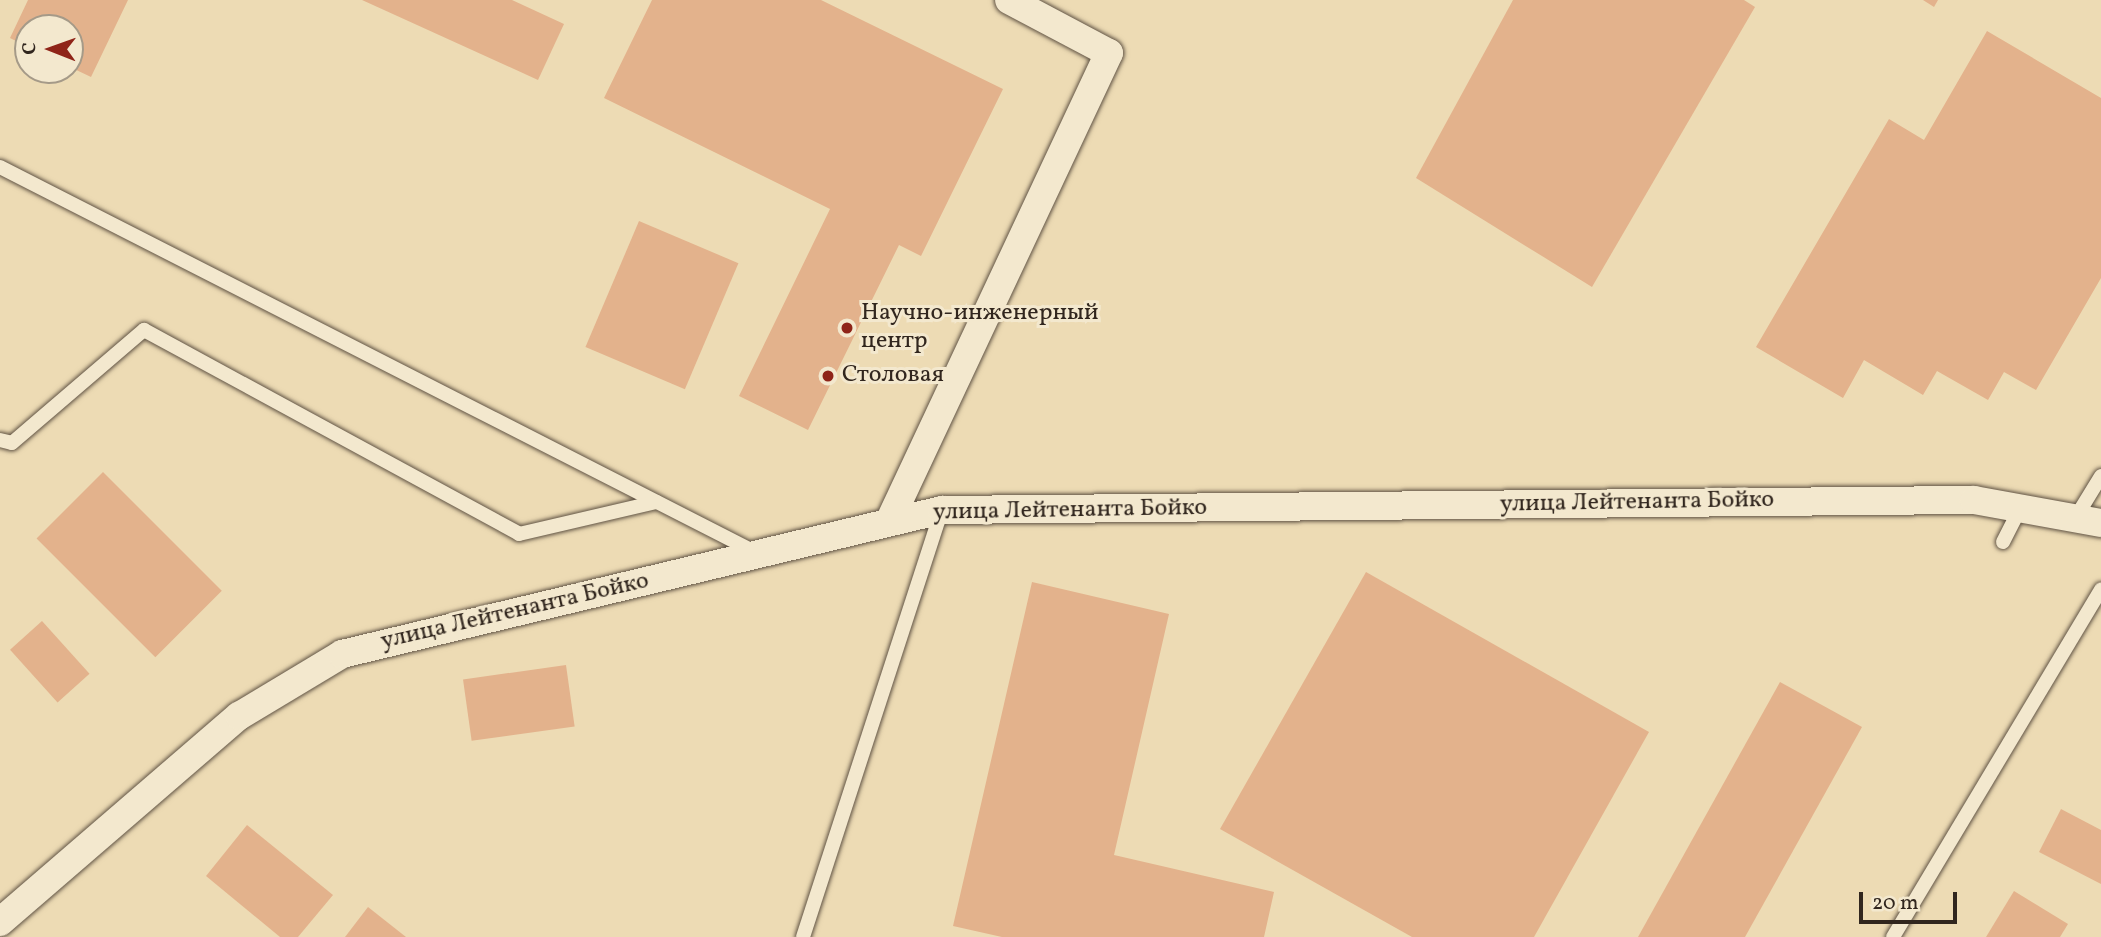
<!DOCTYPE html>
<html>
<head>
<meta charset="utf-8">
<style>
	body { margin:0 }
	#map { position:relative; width:2101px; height:937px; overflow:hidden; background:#eddbb4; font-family:Vollkorn,serif }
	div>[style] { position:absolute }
	.building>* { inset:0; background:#e3b28c; transform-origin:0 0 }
	.roads { filter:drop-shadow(0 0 2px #605344) drop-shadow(0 0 2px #605344) }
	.lane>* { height:14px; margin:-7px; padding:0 7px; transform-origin:7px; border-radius:7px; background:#f3e8ce }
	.street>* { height:28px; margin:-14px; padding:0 14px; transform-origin:14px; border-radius:14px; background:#f3e8ce }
	.dots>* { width:19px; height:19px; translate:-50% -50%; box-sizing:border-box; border:4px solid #f3e8ce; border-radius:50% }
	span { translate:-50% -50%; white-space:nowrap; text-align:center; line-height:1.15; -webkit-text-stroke:6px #f3e8ce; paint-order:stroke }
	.poi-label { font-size:24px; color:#31261e }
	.left { translate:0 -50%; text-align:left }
	.street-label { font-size:24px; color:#31261e }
	.north { position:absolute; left:14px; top:14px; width:70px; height:70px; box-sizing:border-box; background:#f3e8ce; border:2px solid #a59a88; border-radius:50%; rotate:271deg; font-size:19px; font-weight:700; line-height:28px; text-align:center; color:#31261e }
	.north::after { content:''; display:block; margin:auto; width:24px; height:32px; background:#8f2418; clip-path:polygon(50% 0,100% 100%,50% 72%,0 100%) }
	.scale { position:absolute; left:1859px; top:892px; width:98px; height:32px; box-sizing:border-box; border:4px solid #31261e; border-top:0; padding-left:9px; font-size:21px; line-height:24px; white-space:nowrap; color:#31261e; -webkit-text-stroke:5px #f3e8ce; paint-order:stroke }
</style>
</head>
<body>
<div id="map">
	<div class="building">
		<i style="clip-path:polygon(28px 0,128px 0,91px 77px,70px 67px,70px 28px,28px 28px,28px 47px,10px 38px)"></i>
		<i style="clip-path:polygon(362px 0,512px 0,564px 24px,538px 80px)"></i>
		<i style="clip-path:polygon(652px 0,821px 0,1003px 89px,921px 256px,899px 245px,808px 430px,739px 396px,830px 209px,604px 98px)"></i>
		<i style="clip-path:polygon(1513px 0,1744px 0,1755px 7px,1592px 287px,1416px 178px)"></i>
		<i style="clip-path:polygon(1923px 0,1938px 0,1934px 7px)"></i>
		<i style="clip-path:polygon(1987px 31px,2101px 98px,2101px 278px,2036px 390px,2004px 372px,1988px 400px,1937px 371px,1923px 395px,1864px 360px,1843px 398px,1756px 347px,1889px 119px,1924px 140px)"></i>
		<i style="left:639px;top:221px;width:108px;height:137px;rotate:23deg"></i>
		<i style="left:103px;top:472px;width:168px;height:94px;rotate:45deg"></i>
		<i style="clip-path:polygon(1366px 572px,1649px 732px,1534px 937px,1412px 937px,1220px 829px)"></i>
		<i style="clip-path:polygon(1032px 582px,1169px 614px,1114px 855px,1274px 892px,1264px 937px,1002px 937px,953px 926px)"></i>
		<i style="left:42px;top:621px;width:71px;height:43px;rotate:48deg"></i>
		<i style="left:566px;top:665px;width:62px;height:104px;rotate:82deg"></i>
		<i style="clip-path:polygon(1780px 682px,1862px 727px,1745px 937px,1638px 937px)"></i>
		<i style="clip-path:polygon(2061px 809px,2101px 830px,2101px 884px,2039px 852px)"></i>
		<i style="clip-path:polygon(247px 825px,333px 895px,298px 937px,280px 937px,206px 876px)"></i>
		<i style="clip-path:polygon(2014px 891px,2068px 924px,2060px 937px,1986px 937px)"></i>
		<i style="clip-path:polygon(368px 907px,406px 937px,345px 937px)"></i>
	</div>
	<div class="roads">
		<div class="lane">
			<i style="left:0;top:167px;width:850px;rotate:27.02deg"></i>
			<i style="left:0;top:440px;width:12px;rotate:14deg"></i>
			<i style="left:12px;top:443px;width:174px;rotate:-40.6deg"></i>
			<i style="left:144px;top:330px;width:427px;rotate:28.5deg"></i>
			<i style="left:519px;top:534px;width:141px;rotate:-13.1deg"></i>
			<i style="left:2076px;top:517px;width:48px;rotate:-58.6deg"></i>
			<i style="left:2003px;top:542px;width:38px;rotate:-63deg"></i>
			<i style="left:803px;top:937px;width:449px;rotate:-72deg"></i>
			<i style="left:1893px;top:937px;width:405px;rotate:-59.1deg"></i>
		</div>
		<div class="street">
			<i style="left:889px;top:522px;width:518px;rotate:-64.87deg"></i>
			<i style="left:1109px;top:53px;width:113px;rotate:-152.1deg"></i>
			<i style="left:0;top:922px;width:316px;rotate:-40.8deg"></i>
			<i style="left:239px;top:716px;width:120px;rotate:-31deg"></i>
			<i style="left:342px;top:654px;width:617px;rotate:-13.5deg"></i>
			<i style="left:942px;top:510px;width:1032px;rotate:-0.56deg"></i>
			<i style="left:1974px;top:500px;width:129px;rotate:10.3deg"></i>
		</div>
	</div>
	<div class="dots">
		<i style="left:847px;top:328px;background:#8f2418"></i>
		<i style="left:828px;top:376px;background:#8f2418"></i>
	</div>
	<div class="poi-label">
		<span class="left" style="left:861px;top:328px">Научно-инженерный<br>центр</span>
		<span class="left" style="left:842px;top:376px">Столовая</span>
	</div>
	<div class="street-label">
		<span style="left:1637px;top:503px;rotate:-1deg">улица Лейтенанта Бойко</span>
		<span style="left:1070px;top:511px;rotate:-1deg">улица Лейтенанта Бойко</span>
		<span style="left:515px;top:612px;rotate:-13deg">улица Лейтенанта Бойко</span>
	</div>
	<div class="north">С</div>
	<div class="scale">20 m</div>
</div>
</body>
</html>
